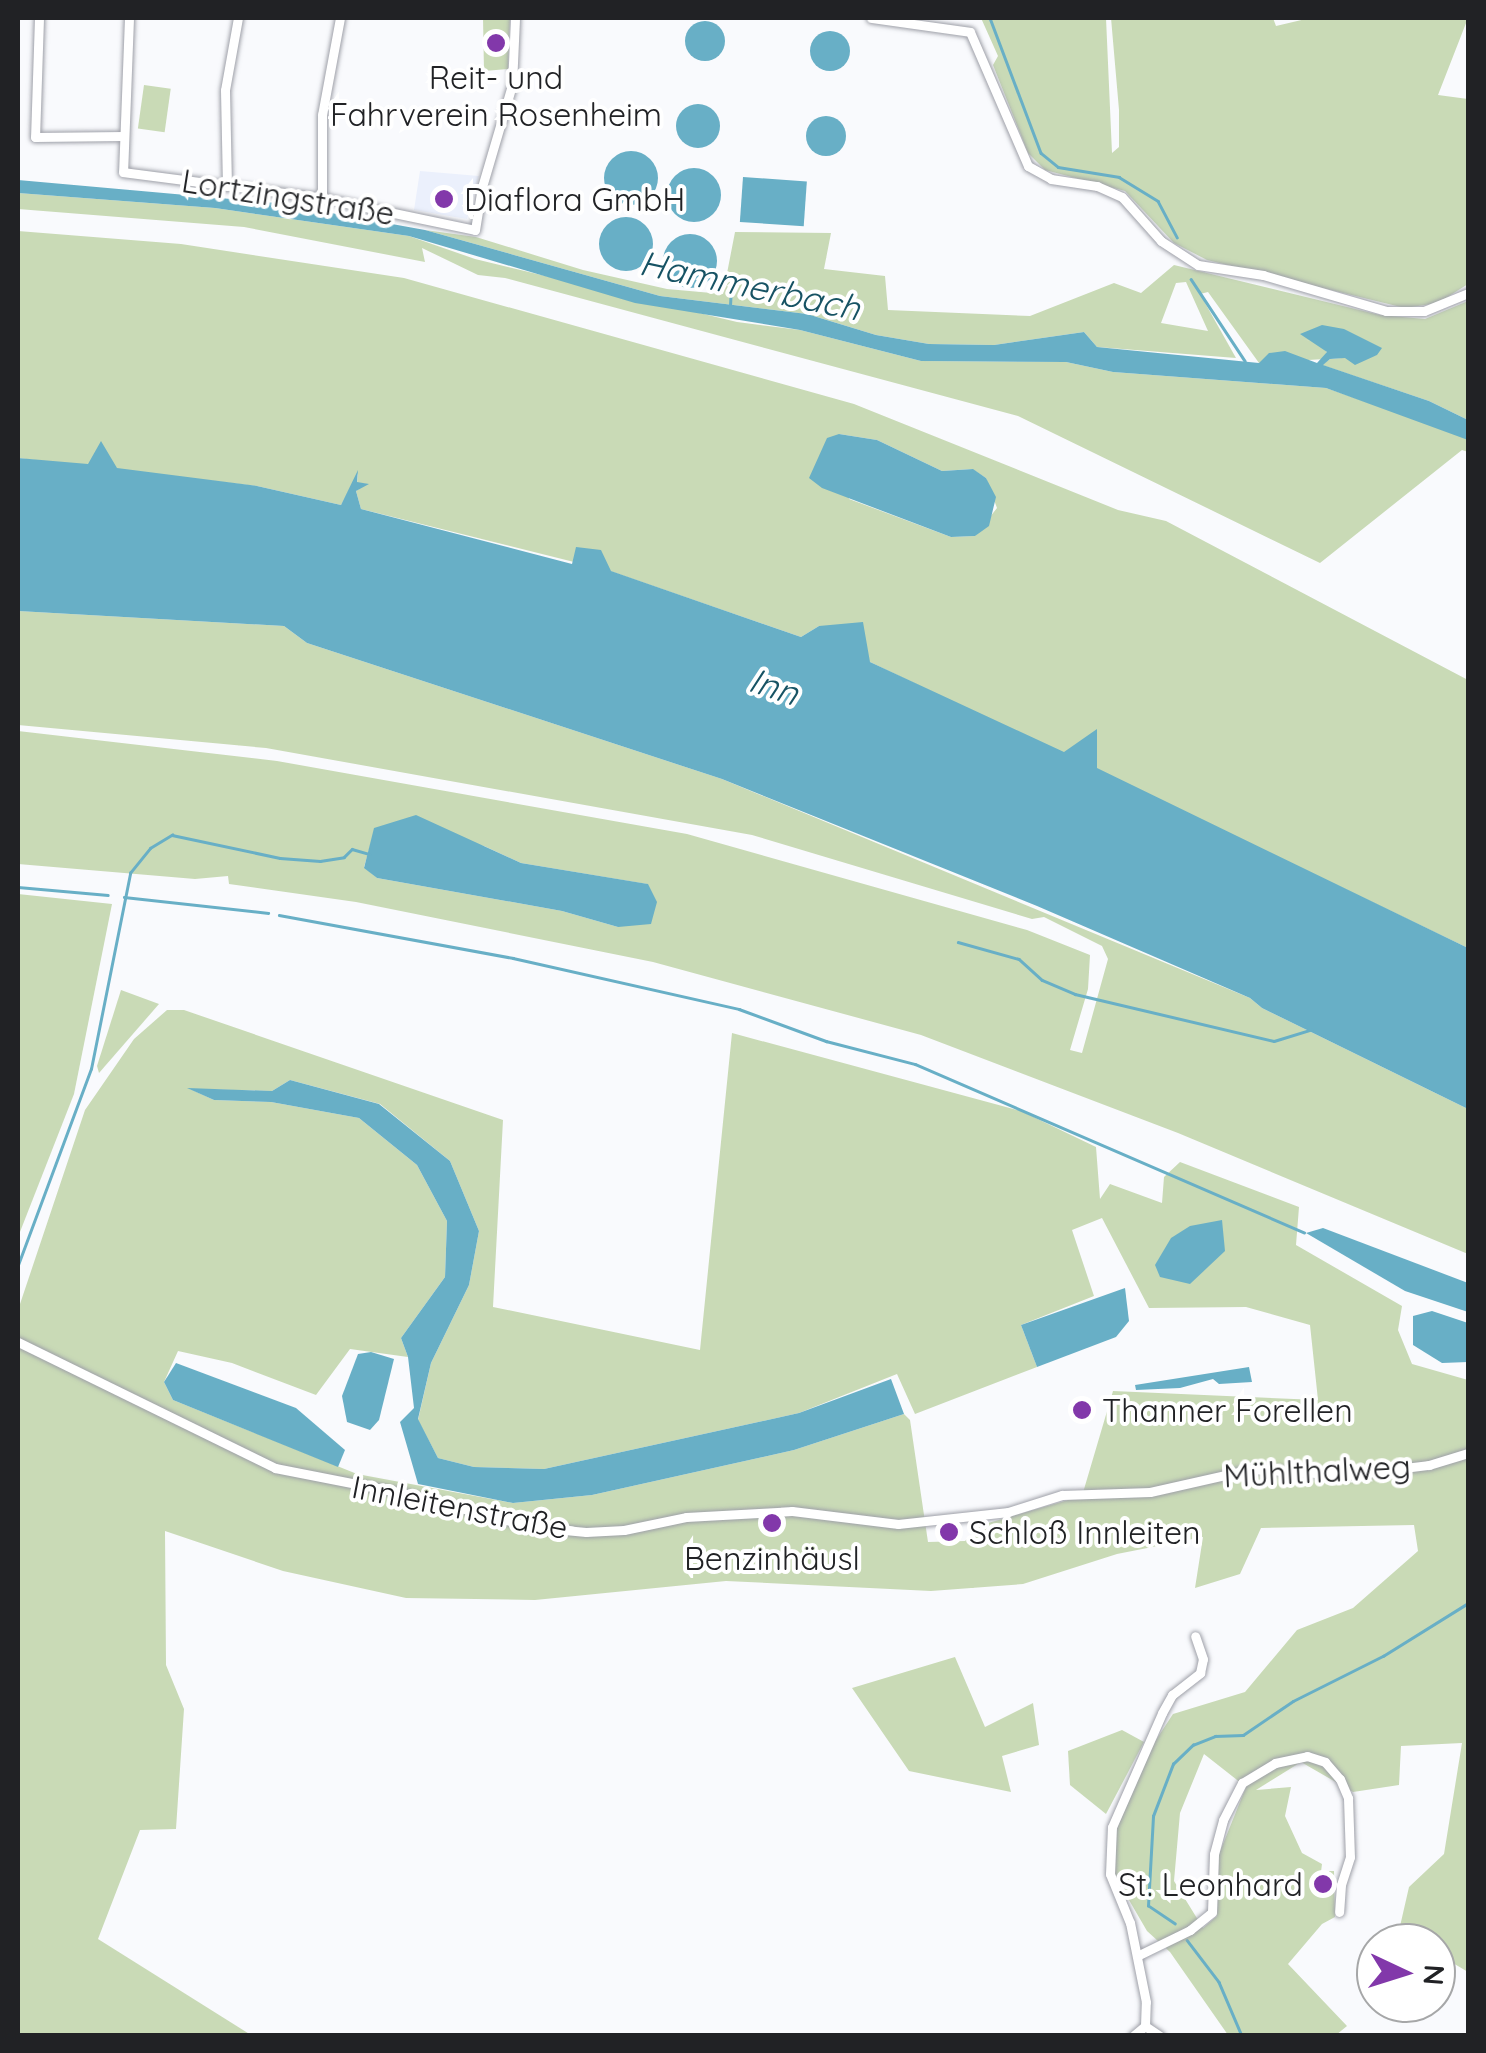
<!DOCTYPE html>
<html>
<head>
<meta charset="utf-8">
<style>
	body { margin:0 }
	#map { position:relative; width:1486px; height:2053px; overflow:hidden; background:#f9fafd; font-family:Quicksand,sans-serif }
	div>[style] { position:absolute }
	.built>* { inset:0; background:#ebf0fc }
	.green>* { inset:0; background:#c9dab6; transform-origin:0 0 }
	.water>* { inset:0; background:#68afc6; transform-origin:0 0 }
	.round { border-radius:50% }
	.stream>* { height:2.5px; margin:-1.25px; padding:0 1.25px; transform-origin:1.25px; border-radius:1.25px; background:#68afc6 }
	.roads { filter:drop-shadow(0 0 2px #9ea0a8) drop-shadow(0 0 2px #9ea0a8) }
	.street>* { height:9px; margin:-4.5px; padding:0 4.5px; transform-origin:4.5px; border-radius:4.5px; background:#fff }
	.dots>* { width:28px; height:28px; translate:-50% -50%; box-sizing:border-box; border:5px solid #fff; border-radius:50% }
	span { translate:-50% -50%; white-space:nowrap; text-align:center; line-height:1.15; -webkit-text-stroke:8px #fff; paint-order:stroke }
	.poi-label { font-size:32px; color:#212225 }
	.left { translate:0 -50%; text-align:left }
	.right { translate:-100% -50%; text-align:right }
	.street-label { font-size:32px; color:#212225 }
	.water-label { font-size:35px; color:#175364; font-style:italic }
	.frame { position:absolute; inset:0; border:20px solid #212225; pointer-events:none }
	.north { position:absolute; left:1356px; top:1923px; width:100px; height:100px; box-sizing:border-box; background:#fff; border:2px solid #a6a7a8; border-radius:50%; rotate:94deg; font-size:28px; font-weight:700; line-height:40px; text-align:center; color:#212225 }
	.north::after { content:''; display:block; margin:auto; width:35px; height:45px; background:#8238aa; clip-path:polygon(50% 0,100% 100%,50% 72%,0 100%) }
</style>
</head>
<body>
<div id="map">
	<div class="built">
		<i style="clip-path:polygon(420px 171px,479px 176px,467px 219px,414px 210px)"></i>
	</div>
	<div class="green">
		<i style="clip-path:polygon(483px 18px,510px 18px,508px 69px,484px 71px)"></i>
		<i style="clip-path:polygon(981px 18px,1106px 18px,1112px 153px,1119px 147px,1119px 110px,1111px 18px,1273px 18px,1276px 26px,1310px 18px,1468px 18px,1438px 95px,1468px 99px,1468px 284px,1438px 303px,1405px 308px,1207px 260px,1174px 243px,1125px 191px,1045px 170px,1028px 153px,993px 65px,998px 56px)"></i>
		<i style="left:144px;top:85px;width:27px;height:44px;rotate:8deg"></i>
		<i style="clip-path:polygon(18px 193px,215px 208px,409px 236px,475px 259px,737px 322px,800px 330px,921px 361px,1066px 362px,1113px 372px,1326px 388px,1458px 434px,1468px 440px,1468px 452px,1462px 450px,1320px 563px,1018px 416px,505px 278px,478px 275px,422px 248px,425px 262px,244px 227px,18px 209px)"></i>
		<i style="clip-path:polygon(evenodd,425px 230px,476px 237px,583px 270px,667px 289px,723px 294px,735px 232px,831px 233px,824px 269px,885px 276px,888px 310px,1030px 316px,1114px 283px,1141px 293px,1174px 265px,1380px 315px,1425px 319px,1468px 301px,1468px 420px,1429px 401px,1322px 365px,1330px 359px,1377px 355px,1302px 339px,1317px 342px,1327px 352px,1325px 359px,1259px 363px,1208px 292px,1200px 294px,1236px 358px,1097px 347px,1084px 332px,994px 345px,929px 344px,876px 335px,807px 314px,660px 296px,425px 230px,1186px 282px,1208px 331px,1161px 323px,1176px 283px,1186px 282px)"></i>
		<i style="clip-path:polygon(evenodd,18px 231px,181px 244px,404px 278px,854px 404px,1118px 510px,1166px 521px,1468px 680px,1468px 948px,870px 662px,819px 626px,801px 637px,610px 571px,361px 509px,356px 491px,366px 484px,357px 483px,358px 473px,341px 505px,257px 486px,18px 458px,18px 231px,839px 434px,877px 440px,942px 471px,972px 469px,986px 478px,997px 508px,975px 536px,951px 537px,849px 499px,839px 434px)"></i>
		<i style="clip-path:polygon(evenodd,18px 611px,284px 626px,307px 643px,722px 779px,1250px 998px,1262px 1008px,1468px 1109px,1468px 1254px,1178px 1133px,921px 1035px,653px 962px,356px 902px,229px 884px,228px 876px,195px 879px,18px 864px,18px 731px,277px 761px,687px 834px,1027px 930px,1090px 955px,1088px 989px,1070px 1050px,1082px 1053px,1108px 959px,1102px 946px,1044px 917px,1032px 919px,752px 835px,266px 748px,18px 725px,18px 611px,375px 829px,484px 846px,521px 863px,647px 884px,618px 927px,562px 911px,377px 878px,364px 867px,375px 829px)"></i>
		<i style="clip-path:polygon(18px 894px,112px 904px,74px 1094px,18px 1237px)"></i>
		<i style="clip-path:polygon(121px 990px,159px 1004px,99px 1073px,97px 1066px)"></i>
		<i style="clip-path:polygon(evenodd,167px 1010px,184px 1010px,503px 1120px,493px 1307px,700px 1350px,732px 1033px,1021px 1111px,1096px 1147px,1100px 1199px,1110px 1184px,1162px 1203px,1164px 1177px,1180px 1162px,1299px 1207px,1296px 1245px,1402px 1306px,1398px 1330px,1412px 1364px,1468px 1380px,1468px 1972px,1436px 1953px,1436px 1943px,1416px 1943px,1398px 1935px,1409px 1887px,1444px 1854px,1462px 1743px,1401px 1746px,1399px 1785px,1353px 1792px,1301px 1762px,1256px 1790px,1291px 1787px,1285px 1816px,1302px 1853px,1322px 1864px,1318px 1895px,1329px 1895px,1329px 1871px,1334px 1871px,1335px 1917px,1322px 1924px,1288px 1964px,1347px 2026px,1336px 2035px,1228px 2035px,1170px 1952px,1147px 1931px,1115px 1876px,1116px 1830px,1152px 1746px,1173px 1714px,1245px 1692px,1297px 1630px,1353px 1608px,1418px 1551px,1414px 1525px,1261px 1528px,1240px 1574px,1195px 1588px,1203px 1537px,1117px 1554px,1023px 1584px,931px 1591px,726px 1581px,535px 1600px,406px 1598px,283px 1571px,165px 1531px,166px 1665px,184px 1709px,176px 1829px,140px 1830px,98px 1939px,251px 2035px,18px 2036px,18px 1310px,85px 1110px,134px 1039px,167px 1010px,290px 1080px,380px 1104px,450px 1161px,479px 1231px,469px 1285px,431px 1363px,418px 1420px,438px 1458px,474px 1467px,544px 1469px,799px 1413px,897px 1374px,915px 1414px,1037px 1367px,1021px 1325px,1094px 1296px,1072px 1230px,1102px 1218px,1149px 1308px,1246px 1307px,1310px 1325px,1318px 1400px,1113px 1391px,1082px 1496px,981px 1525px,965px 1541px,928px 1542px,910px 1420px,904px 1414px,794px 1450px,592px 1495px,513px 1503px,357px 1474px,173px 1400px,164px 1382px,178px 1351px,232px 1363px,316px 1395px,350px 1349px,408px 1357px,401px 1338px,445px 1277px,447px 1221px,417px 1165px,359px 1118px,271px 1102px,214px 1100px,190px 1089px,272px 1091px,290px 1080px,167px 1010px,1204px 1754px,1246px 1787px,1219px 1854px,1217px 1916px,1203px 1928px,1174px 1881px,1180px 1813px,1204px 1754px)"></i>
		<i style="clip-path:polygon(955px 1657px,985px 1727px,1033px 1703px,1039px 1745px,1002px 1756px,1011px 1792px,909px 1771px,852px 1688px)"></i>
		<i style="clip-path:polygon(1122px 1730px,1144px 1742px,1106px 1814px,1070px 1785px,1068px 1751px)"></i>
	</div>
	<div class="water">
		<i class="round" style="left:685px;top:21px;width:40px;height:40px"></i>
		<i class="round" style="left:810px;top:31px;width:40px;height:40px"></i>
		<i class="round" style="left:676px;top:104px;width:44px;height:44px"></i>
		<i class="round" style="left:806px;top:116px;width:40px;height:40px"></i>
		<i class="round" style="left:604px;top:151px;width:54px;height:54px"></i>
		<i class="round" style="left:667px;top:168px;width:54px;height:54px"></i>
		<i style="left:743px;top:177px;width:64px;height:45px;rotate:4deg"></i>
		<i style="clip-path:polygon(18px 180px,276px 203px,425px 230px,660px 296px,807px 314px,876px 335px,929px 344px,994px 345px,1084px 332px,1097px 347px,1259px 363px,1269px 353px,1285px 351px,1317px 363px,1327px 352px,1300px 334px,1322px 325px,1344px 329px,1382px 348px,1377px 355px,1355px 365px,1345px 358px,1330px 359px,1323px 365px,1429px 401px,1468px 420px,1468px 440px,1326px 388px,1113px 372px,1066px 362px,921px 361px,800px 330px,635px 303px,409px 236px,215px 208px,18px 193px)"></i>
		<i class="round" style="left:599px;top:217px;width:54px;height:54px"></i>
		<i class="round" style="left:663px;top:234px;width:54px;height:54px"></i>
		<i style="clip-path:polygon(839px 434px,877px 440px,942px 471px,973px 469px,986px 478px,996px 497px,989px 526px,975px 536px,951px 537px,822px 488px,809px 478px,827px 438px)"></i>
		<i style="clip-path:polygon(101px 441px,117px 468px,257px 486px,341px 505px,358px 470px,357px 482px,369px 484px,356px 491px,361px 509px,572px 564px,576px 547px,601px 550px,611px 571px,801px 637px,819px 626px,863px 622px,870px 662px,1064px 752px,1097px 729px,1097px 768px,1468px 948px,1468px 1109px,1262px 1008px,1250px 998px,1037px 906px,722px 779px,307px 643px,284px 626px,18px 611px,18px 458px,88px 464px)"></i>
		<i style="clip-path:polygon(416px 815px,521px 863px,648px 884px,657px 902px,651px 924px,618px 927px,562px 911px,377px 878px,364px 868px,374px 828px)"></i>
		<i style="clip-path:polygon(290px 1080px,379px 1104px,450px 1161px,479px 1231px,469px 1285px,431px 1363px,418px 1419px,438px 1458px,474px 1467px,544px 1469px,799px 1413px,891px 1379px,904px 1414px,794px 1450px,592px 1495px,513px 1503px,418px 1484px,400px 1422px,414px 1408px,408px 1357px,401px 1338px,445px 1277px,447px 1221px,417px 1165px,359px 1118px,271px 1102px,214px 1100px,187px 1088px,272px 1091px)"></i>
		<i style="clip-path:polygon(1222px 1220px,1225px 1251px,1190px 1284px,1160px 1277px,1155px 1265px,1171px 1238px,1190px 1226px)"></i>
		<i style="clip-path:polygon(1323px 1228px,1468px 1283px,1468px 1312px,1405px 1291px,1306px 1233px)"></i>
		<i style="clip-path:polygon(1125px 1288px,1129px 1321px,1116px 1337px,1037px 1367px,1021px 1325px)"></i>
		<i style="clip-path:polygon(1432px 1311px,1468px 1323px,1468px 1362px,1442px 1363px,1413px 1345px,1413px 1316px)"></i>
		<i style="clip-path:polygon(371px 1352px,394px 1359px,379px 1420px,370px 1430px,347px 1422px,342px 1396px,358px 1354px)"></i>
		<i style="clip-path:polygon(176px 1363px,296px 1408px,345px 1450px,338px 1467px,173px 1400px,164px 1382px)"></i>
		<i style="clip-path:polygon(1249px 1367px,1252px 1382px,1219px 1384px,1213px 1379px,1180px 1388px,1136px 1390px,1135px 1385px)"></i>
	</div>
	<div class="stream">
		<i style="left:990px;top:18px;width:144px;rotate:69.3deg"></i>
		<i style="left:1041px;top:153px;width:22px;rotate:39deg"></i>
		<i style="left:1058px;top:167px;width:62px;rotate:9.3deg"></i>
		<i style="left:1119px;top:177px;width:46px;rotate:31.6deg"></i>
		<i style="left:1158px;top:201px;width:41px;rotate:62.2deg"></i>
		<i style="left:1191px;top:279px;width:98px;rotate:56.6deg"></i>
		<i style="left:730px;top:306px;width:19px;rotate:-87deg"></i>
		<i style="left:18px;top:887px;width:90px;rotate:5.1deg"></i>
		<i style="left:124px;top:897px;width:145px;rotate:6.3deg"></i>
		<i style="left:279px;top:915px;width:238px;rotate:10.4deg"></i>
		<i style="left:513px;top:958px;width:232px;rotate:12.7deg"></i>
		<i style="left:739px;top:1009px;width:93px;rotate:20.2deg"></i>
		<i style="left:826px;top:1041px;width:92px;rotate:14.5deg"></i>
		<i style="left:915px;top:1064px;width:424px;rotate:23.4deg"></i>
		<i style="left:958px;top:942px;width:63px;rotate:15.6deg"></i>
		<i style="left:1019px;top:959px;width:31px;rotate:42deg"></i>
		<i style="left:1042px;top:980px;width:36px;rotate:23deg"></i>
		<i style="left:1075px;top:994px;width:204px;rotate:13.3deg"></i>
		<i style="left:1274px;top:1041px;width:39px;rotate:-17deg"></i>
		<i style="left:18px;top:1265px;width:209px;rotate:-69.6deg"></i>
		<i style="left:91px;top:1069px;width:200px;rotate:-78.7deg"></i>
		<i style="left:130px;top:873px;width:32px;rotate:-51deg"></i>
		<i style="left:150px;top:848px;width:26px;rotate:-31deg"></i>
		<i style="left:172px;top:835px;width:110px;rotate:12deg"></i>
		<i style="left:280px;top:858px;width:40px;rotate:4.3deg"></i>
		<i style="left:320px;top:861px;width:24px;rotate:-9deg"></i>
		<i style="left:344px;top:857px;width:11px;rotate:-45deg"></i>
		<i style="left:352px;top:849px;width:18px;rotate:16deg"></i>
		<i style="left:1175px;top:1924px;width:32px;rotate:-146deg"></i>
		<i style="left:1148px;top:1906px;width:90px;rotate:-86.8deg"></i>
		<i style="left:1153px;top:1816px;width:56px;rotate:-69deg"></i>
		<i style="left:1173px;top:1764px;width:28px;rotate:-44deg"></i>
		<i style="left:1193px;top:1745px;width:24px;rotate:-22deg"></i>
		<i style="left:1215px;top:1736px;width:28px;rotate:-2deg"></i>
		<i style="left:1243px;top:1735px;width:60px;rotate:-34.2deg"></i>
		<i style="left:1293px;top:1701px;width:101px;rotate:-26.6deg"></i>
		<i style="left:1383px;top:1656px;width:100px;rotate:-31.9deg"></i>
		<i style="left:1187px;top:1940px;width:53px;rotate:52.7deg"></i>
		<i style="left:1219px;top:1982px;width:59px;rotate:66.9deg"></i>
	</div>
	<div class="roads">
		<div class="street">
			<i style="left:39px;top:18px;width:119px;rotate:91.9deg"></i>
			<i style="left:35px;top:137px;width:89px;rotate:-0.6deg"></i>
			<i style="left:129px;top:18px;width:154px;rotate:92.2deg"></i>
			<i style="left:123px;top:172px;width:201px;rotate:7.4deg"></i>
			<i style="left:322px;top:198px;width:156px;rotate:11.8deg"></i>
			<i style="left:475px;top:230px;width:44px;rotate:-80.8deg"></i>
			<i style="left:482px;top:187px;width:106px;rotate:-73.6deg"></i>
			<i style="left:512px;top:85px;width:67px;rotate:-87.4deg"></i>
			<i style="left:871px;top:18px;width:100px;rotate:8deg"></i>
			<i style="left:970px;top:32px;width:146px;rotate:66.6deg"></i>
			<i style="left:1028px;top:166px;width:26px;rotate:29deg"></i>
			<i style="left:1051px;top:179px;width:47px;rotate:8.7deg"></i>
			<i style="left:1097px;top:186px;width:27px;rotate:24deg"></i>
			<i style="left:1122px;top:197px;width:59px;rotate:48.4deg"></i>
			<i style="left:1161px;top:241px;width:44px;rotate:33deg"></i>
			<i style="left:1198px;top:265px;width:66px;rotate:8.7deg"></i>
			<i style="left:1263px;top:275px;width:128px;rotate:16.3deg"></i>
			<i style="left:1386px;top:311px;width:38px"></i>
			<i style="left:1424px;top:311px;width:48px;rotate:-22.2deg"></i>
			<i style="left:227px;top:186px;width:96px;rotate:-91.2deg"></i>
			<i style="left:225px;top:90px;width:73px;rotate:-79.8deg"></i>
			<i style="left:322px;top:198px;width:83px;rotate:-90deg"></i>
			<i style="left:322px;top:115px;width:99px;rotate:-79.5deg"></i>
			<i style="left:18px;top:1342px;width:286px;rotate:26.1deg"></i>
			<i style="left:275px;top:1468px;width:130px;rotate:11.1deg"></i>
			<i style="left:403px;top:1493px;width:134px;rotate:14.7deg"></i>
			<i style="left:533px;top:1527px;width:53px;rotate:5.4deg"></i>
			<i style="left:586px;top:1532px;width:38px;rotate:-3deg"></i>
			<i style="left:624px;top:1530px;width:63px;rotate:-11.8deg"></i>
			<i style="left:686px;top:1517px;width:106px;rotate:-3.2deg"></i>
			<i style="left:792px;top:1511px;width:107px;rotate:7deg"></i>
			<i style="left:898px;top:1524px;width:111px;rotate:-6.2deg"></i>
			<i style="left:1008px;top:1512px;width:57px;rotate:-17.5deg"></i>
			<i style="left:1062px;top:1495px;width:88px;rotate:-2deg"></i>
			<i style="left:1150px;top:1492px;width:105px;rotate:-12.7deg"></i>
			<i style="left:1252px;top:1469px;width:95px;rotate:3.6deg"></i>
			<i style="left:1347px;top:1475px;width:83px;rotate:-7deg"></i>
			<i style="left:1429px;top:1465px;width:41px;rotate:-17.1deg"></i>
			<i style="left:1139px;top:1955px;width:57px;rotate:-26.1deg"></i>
			<i style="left:1190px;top:1930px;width:28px;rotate:-39deg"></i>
			<i style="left:1212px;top:1912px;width:58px;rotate:-88deg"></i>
			<i style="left:1214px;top:1854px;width:35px;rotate:-75deg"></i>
			<i style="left:1223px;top:1820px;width:42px;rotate:-62.8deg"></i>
			<i style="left:1242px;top:1783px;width:39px;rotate:-31deg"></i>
			<i style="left:1275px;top:1763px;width:33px;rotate:-12deg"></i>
			<i style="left:1307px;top:1756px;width:19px;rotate:18deg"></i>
			<i style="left:1325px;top:1762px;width:23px;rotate:49deg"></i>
			<i style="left:1340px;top:1779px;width:21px;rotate:67deg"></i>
			<i style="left:1348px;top:1798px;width:59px;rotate:88.1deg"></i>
			<i style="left:1350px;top:1857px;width:29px;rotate:108deg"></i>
			<i style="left:1341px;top:1885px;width:27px;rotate:94deg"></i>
			<i style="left:1145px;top:2026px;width:18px;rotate:34deg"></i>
			<i style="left:1133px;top:2036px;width:16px;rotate:-40deg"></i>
			<i style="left:1145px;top:2026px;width:24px;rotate:-88deg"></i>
			<i style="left:1146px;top:2002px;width:81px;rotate:-101.4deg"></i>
			<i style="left:1130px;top:1923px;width:53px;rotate:-112.2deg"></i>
			<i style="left:1110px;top:1874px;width:47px;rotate:-87.6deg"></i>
			<i style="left:1112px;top:1827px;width:124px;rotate:-66.3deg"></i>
			<i style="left:1162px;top:1713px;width:21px;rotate:-61deg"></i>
			<i style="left:1172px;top:1695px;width:36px;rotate:-38deg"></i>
			<i style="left:1200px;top:1673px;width:14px;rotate:-78deg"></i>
			<i style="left:1203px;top:1659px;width:24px;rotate:-109deg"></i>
		</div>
	</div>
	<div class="dots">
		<i style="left:496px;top:43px;background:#8238aa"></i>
		<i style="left:444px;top:199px;background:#8238aa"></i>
		<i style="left:1082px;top:1410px;background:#8238aa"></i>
		<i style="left:772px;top:1523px;background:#8238aa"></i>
		<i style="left:949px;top:1532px;background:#8238aa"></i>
		<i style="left:1323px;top:1884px;background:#8238aa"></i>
	</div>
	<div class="poi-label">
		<span style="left:496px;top:96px">Reit- und<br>Fahrverein Rosenheim</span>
		<span class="left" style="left:464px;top:199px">Diaflora GmbH</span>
		<span class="left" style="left:1102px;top:1410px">Thanner Forellen</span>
		<span class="left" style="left:969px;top:1532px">Schloß Innleiten</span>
		<span style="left:772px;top:1558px">Benzinhäusl</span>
		<span class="right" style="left:1303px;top:1884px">St. Leonhard</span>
	</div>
	<div class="street-label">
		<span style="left:288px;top:197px;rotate:9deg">Lortzingstraße</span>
		<span style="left:1317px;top:1471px;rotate:-3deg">Mühlthalweg</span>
		<span style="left:460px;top:1507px;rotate:11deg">Innleitenstraße</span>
	</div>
	<div class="water-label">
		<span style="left:750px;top:285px;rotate:12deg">Hammerbach</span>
		<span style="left:774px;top:686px;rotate:19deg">Inn</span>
	</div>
	<div class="frame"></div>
	<div class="north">N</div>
</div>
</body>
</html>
